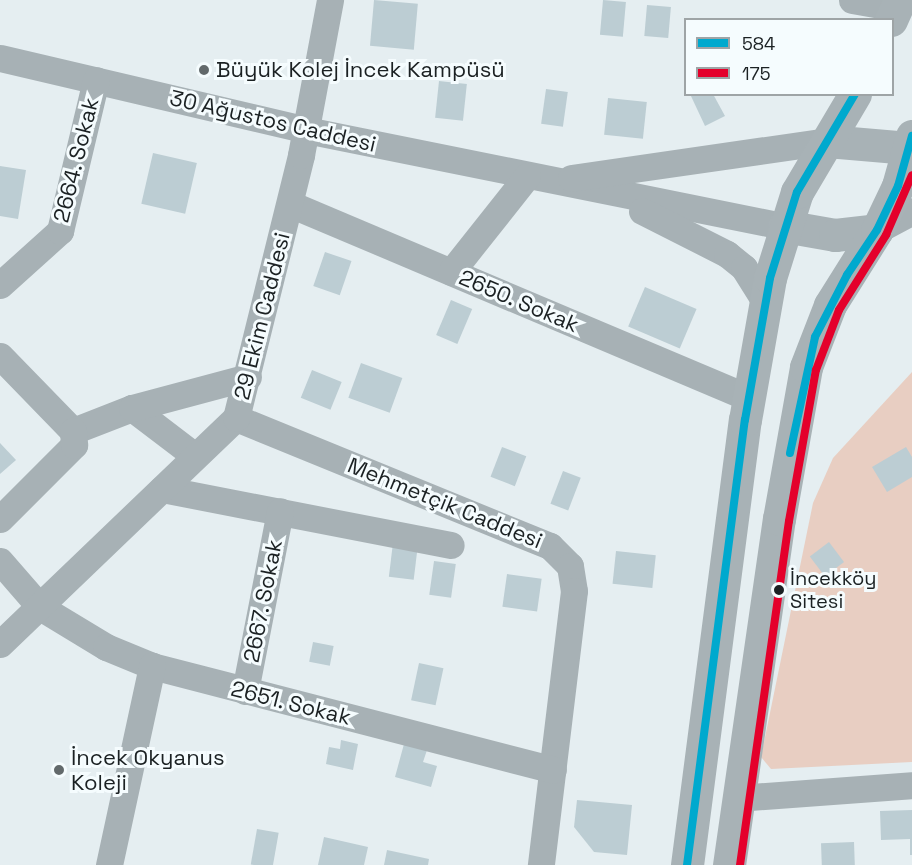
<!DOCTYPE html>
<html>
<head>
<meta charset="utf-8">
<style>
	body { margin:0 }
	#map { position:relative; width:912px; height:865px; overflow:hidden; background:#e5eef1; font-family:"Space Grotesk",sans-serif }
	div>[style] { position:absolute }
	.green>* { inset:0; background:#e8cec2 }
	.building>* { inset:0; background:#bccdd3; transform-origin:0 0 }
	.minor>* { height:27px; margin:-13.5px; padding:0 13.5px; transform-origin:13.5px; border-radius:13.5px; background:#a7b1b5 }
	.major>* { height:33px; margin:-16.5px; padding:0 16.5px; transform-origin:16.5px; border-radius:16.5px; background:#a8b2b6 }
	.bus-1>* { height:8px; margin:-4px; padding:0 4px; transform-origin:4px; border-radius:4px; background:#00a9ce }
	.bus-2>* { height:8px; margin:-4px; padding:0 4px; transform-origin:4px; border-radius:4px; background:#e4002b }
	.dots>* { width:16px; height:16px; translate:-50% -50%; box-sizing:border-box; border:3px solid #f5fcfe; border-radius:50% }
	span { translate:-50% -50%; white-space:nowrap; text-align:center; line-height:1.15; -webkit-text-stroke:6px #f5fcfe; paint-order:stroke }
	.bus-label { font-size:20px; color:#1b2123 }
	.left { translate:0 -50%; text-align:left }
	.poi-label { font-size:22px; color:#1b2123 }
	.street-label { font-size:22px; color:#1b2123 }
	.legend { position:absolute; left:684px; top:18px; width:210px; height:78px; box-sizing:border-box; background:#f5fcfe; border:2px solid #9ea4a6; margin:0; padding:8px 10px; list-style:none; font-size:18px; color:#1b2123 }
	.legend li { display:flex; align-items:center; gap:12px; height:30px }
	.legend b { width:30px; border:2px solid #9ea4a6 }
</style>
</head>
<body>
<div id="map">
	<div class="green">
		<i style="clip-path:polygon(912px 372px,912px 762px,771px 769px,761px 757px,813px 503px,833px 458px)"></i>
	</div>
	<div class="building">
		<i style="left:374px;top:0;width:44px;height:46px;rotate:5deg"></i>
		<i style="left:603px;top:0;width:23px;height:35px;rotate:5deg"></i>
		<i style="left:647px;top:5px;width:24px;height:31px;rotate:5deg"></i>
		<i style="left:439px;top:81px;width:28px;height:37px;rotate:6deg"></i>
		<i style="left:546px;top:89px;width:22px;height:35px;rotate:8deg"></i>
		<i style="clip-path:polygon(690px 94px,713px 94px,725px 116px,705px 126px)"></i>
		<i style="left:608px;top:98px;width:39px;height:37px;rotate:6deg"></i>
		<i style="left:153px;top:153px;width:45px;height:52px;rotate:13deg"></i>
		<i style="clip-path:polygon(0 166px,26px 170px,18px 219px,0 216px)"></i>
		<i style="left:325px;top:252px;width:28px;height:36px;rotate:19deg"></i>
		<i style="left:645px;top:287px;width:56px;height:43px;rotate:23deg"></i>
		<i style="left:451px;top:300px;width:23px;height:38px;rotate:23deg"></i>
		<i style="left:361px;top:363px;width:44px;height:37px;rotate:20deg"></i>
		<i style="left:312px;top:370px;width:32px;height:30px;rotate:22deg"></i>
		<i style="clip-path:polygon(0 443px,16px 460px,0 474px)"></i>
		<i style="left:502px;top:447px;width:26px;height:32px;rotate:21deg"></i>
		<i style="clip-path:polygon(906px 447px,912px 457px,912px 477px,887px 492px,872px 467px)"></i>
		<i style="left:563px;top:471px;width:19px;height:35px;rotate:21deg"></i>
		<i style="left:829px;top:542px;width:25px;height:24px;rotate:53deg"></i>
		<i style="left:393px;top:543px;width:25px;height:34px;rotate:7deg"></i>
		<i style="left:616px;top:551px;width:40px;height:33px;rotate:6deg"></i>
		<i style="left:434px;top:561px;width:22px;height:34px;rotate:8deg"></i>
		<i style="left:507px;top:574px;width:35px;height:33px;rotate:8deg"></i>
		<i style="left:313px;top:642px;width:21px;height:20px;rotate:11deg"></i>
		<i style="left:419px;top:663px;width:25px;height:38px;rotate:12deg"></i>
		<i style="clip-path:polygon(341px 740px,358px 744px,353px 770px,326px 764px,329px 747px,340px 749px)"></i>
		<i style="clip-path:polygon(404px 744px,427px 750px,423px 762px,437px 766px,431px 787px,395px 777px)"></i>
		<i style="clip-path:polygon(577px 800px,632px 805px,627px 855px,594px 852px,574px 827px)"></i>
		<i style="clip-path:polygon(912px 810px,912px 855px,910px 855px,910px 839px,881px 840px,880px 811px)"></i>
		<i style="left:257px;top:829px;width:22px;height:36px;rotate:10deg"></i>
		<i style="clip-path:polygon(324px 837px,368px 847px,364px 865px,318px 865px)"></i>
		<i style="left:854px;top:842px;width:23px;height:33px;rotate:88deg"></i>
		<i style="clip-path:polygon(387px 850px,429px 859px,428px 865px,384px 865px)"></i>
	</div>
	<div class="minor">
		<i style="left:852px;top:0;width:23px;rotate:10deg"></i>
		<i style="left:0;top:58px;width:314px;rotate:13.2deg"></i>
		<i style="left:306px;top:130px;width:488px;rotate:11.4deg"></i>
		<i style="left:571px;top:178px;width:259px;rotate:-8.2deg"></i>
		<i style="left:290px;top:204px;width:498px;rotate:22.9deg"></i>
		<i style="left:642px;top:211px;width:95px;rotate:26.8deg"></i>
		<i style="left:727px;top:254px;width:22px;rotate:39deg"></i>
		<i style="left:744px;top:268px;width:40px;rotate:58deg"></i>
		<i style="left:877px;top:230px;width:40px;rotate:-28deg"></i>
		<i style="left:451px;top:272px;width:122px;rotate:-51.6deg"></i>
		<i style="left:0;top:285px;width:81px;rotate:-42deg"></i>
		<i style="left:60px;top:231px;width:155px;rotate:-76.6deg"></i>
		<i style="left:0;top:356px;width:105px;rotate:45.8deg"></i>
		<i style="left:132px;top:408px;width:79px;rotate:37.3deg"></i>
		<i style="left:236px;top:418px;width:339px;rotate:22.2deg"></i>
		<i style="left:550px;top:546px;width:28px;rotate:45deg"></i>
		<i style="left:570px;top:566px;width:25px;rotate:81deg"></i>
		<i style="left:574px;top:591px;width:276px;rotate:96.9deg"></i>
		<i style="left:73px;top:431px;width:63px;rotate:-21.3deg"></i>
		<i style="left:132px;top:408px;width:120px;rotate:-15deg"></i>
		<i style="left:162px;top:489px;width:294px;rotate:11deg"></i>
		<i style="left:0;top:519px;width:105px;rotate:-45deg"></i>
		<i style="left:74px;top:445px;width:14px;rotate:-94deg"></i>
		<i style="left:0;top:561px;width:61px;rotate:49deg"></i>
		<i style="left:40px;top:607px;width:77px;rotate:31.2deg"></i>
		<i style="left:106px;top:647px;width:50px;rotate:22.4deg"></i>
		<i style="left:152px;top:666px;width:414px;rotate:14.5deg"></i>
		<i style="left:0;top:644px;width:327px;rotate:-43.8deg"></i>
		<i style="left:236px;top:418px;width:271px;rotate:-76.1deg"></i>
		<i style="left:301px;top:155px;width:158px;rotate:-79.4deg"></i>
		<i style="left:245px;top:691px;width:183px;rotate:-79deg"></i>
		<i style="left:737px;top:798px;width:175px;rotate:-4.2deg"></i>
		<i style="left:109px;top:865px;width:204px;rotate:-77.8deg"></i>
	</div>
	<div class="major">
		<i style="left:891px;top:20px;width:22px;rotate:-66deg"></i>
		<i style="left:827px;top:141px;width:82px;rotate:4.9deg"></i>
		<i style="left:784px;top:226px;width:52px;rotate:10deg"></i>
		<i style="left:835px;top:235px;width:42px;rotate:-6.8deg"></i>
		<i style="left:687px;top:865px;width:449px;rotate:-82.6deg"></i>
		<i style="left:745px;top:420px;width:144px;rotate:-80deg"></i>
		<i style="left:770px;top:278px;width:90px;rotate:-72.6deg"></i>
		<i style="left:797px;top:192px;width:114px;rotate:-59.4deg"></i>
		<i style="left:729px;top:865px;width:350px;rotate:-81.8deg"></i>
		<i style="left:779px;top:519px;width:154px;rotate:-79.9deg"></i>
		<i style="left:806px;top:367px;width:66px;rotate:-68.8deg"></i>
		<i style="left:830px;top:305px;width:89px;rotate:-57.9deg"></i>
		<i style="left:877px;top:230px;width:49px;rotate:-64.5deg"></i>
		<i style="left:898px;top:186px;width:52px;rotate:-74.4deg"></i>
	</div>
	<div class="bus-1">
		<i style="left:790px;top:453px;width:119px;rotate:-77.8deg"></i>
		<i style="left:815px;top:337px;width:70px;rotate:-62.7deg"></i>
		<i style="left:847px;top:275px;width:54px;rotate:-56.3deg"></i>
		<i style="left:877px;top:230px;width:49px;rotate:-64.5deg"></i>
		<i style="left:898px;top:186px;width:52px;rotate:-74.4deg"></i>
		<i style="left:687px;top:865px;width:449px;rotate:-82.6deg"></i>
		<i style="left:745px;top:420px;width:144px;rotate:-80deg"></i>
		<i style="left:770px;top:278px;width:90px;rotate:-72.6deg"></i>
		<i style="left:797px;top:192px;width:114px;rotate:-59.4deg"></i>
	</div>
	<div class="bus-2">
		<i style="left:740px;top:865px;width:347px;rotate:-81.9deg"></i>
		<i style="left:789px;top:521px;width:153px;rotate:-79.9deg"></i>
		<i style="left:816px;top:370px;width:64px;rotate:-69deg"></i>
		<i style="left:839px;top:310px;width:89px;rotate:-57.9deg"></i>
		<i style="left:886px;top:235px;width:65px;rotate:-66.6deg"></i>
	</div>
	<div class="dots">
		<i style="left:204px;top:70px;background:#62696b"></i>
		<i style="left:779px;top:590px;background:#1b2123"></i>
		<i style="left:59px;top:770px;background:#62696b"></i>
	</div>
	<div class="bus-label">
		<span class="left" style="left:790px;top:590px">İncekköy<br>Sitesi</span>
	</div>
	<div class="poi-label">
		<span class="left" style="left:216px;top:70px">Büyük Kolej İncek Kampüsü</span>
		<span class="left" style="left:71px;top:770px">İncek Okyanus<br>Koleji</span>
	</div>
	<div class="street-label">
		<span style="left:273px;top:121px;rotate:13deg">30 Ağustos Caddesi</span>
		<span style="left:76px;top:160px;rotate:-76deg">2664. Sokak</span>
		<span style="left:519px;top:301px;rotate:23deg">2650. Sokak</span>
		<span style="left:262px;top:316px;rotate:-76deg">29 Ekim Caddesi</span>
		<span style="left:445px;top:503px;rotate:22deg">Mehmetçik Caddesi</span>
		<span style="left:263px;top:601px;rotate:-79deg">2667. Sokak</span>
		<span style="left:291px;top:703px;rotate:14deg">2651. Sokak</span>
	</div>
	<ul class="legend">
	<li><b style="height:8px;background:#00a9ce"></b>584</li>
	<li><b style="height:8px;background:#e4002b"></b>175</li>
	</ul>
</div>
</body>
</html>
